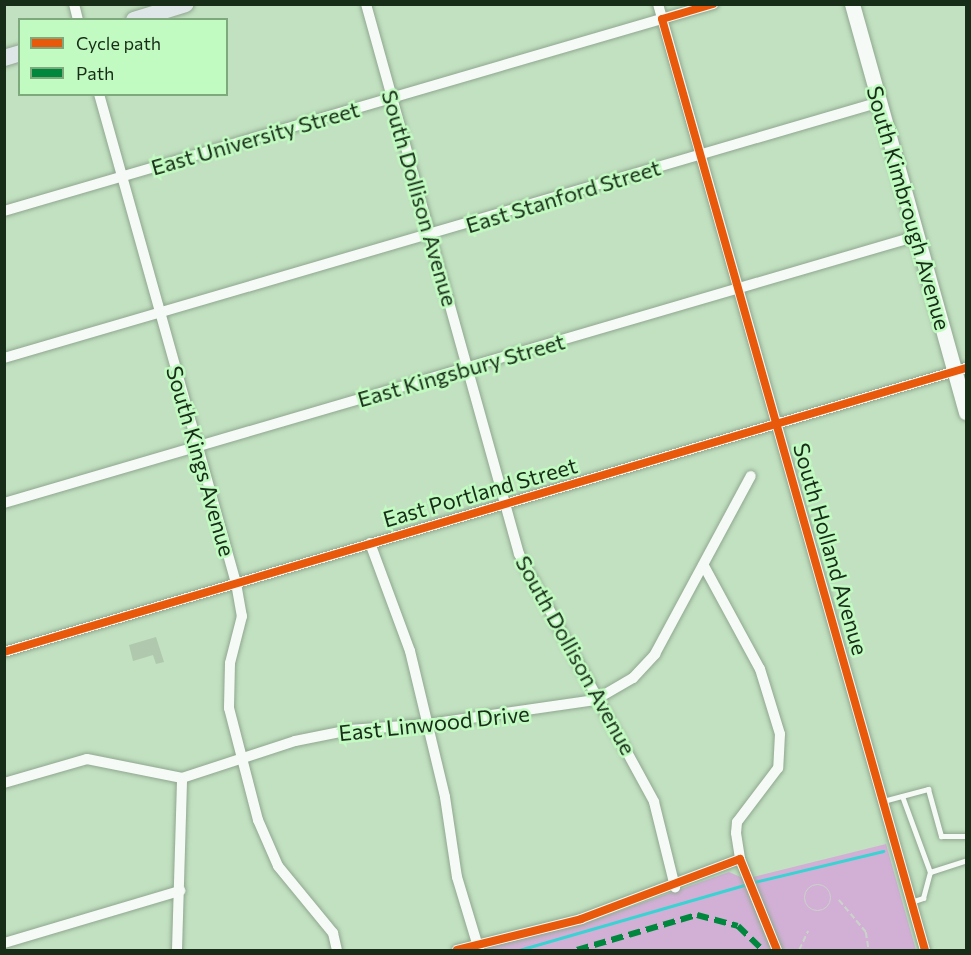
<!DOCTYPE html>
<html>
<head>
<meta charset="utf-8">
<style>
	body { margin:0 }
	#map { position:relative; width:971px; height:955px; overflow:hidden; background:#c2e1c1; font-family:Commissioner,sans-serif }
	div>[style] { position:absolute }
	.green>* { inset:0; background:#d2b0d6 }
	.stream>* { height:3px; margin:-1.5px; padding:0 1.5px; transform-origin:1.5px; border-radius:1.5px; background:#3bd2d2 }
	.building>* { inset:0; background:#afc8ae }
	.path>* { height:1.5px; margin-top:-0.75px; transform-origin:0; background:repeating-linear-gradient(90deg,#cad3ca 0 6px,transparent 0 9px) }
	.path>.ring { margin:-0.75px; padding:0; box-sizing:content-box; background:none; border:1.5px solid #cad3ca; border-radius:50% }
	.roads { filter:drop-shadow(0 0 2px #8fa78f) drop-shadow(0 0 2px #8fa78f) }
	.service>* { height:5px; margin:-2.5px; padding:0 2.5px; transform-origin:2.5px; border-radius:2.5px; background:#f6faf6 }
	.minor>* { height:10px; margin:-5px; padding:0 5px; transform-origin:5px; border-radius:5px; background:#f6faf6 }
	.secondary>* { height:15px; margin:-7.5px; padding:0 7.5px; transform-origin:7.5px; border-radius:7.5px; background:#f6faf6 }
	.primary>* { height:16px; margin:-8px; padding:0 8px; transform-origin:8px; border-radius:8px; background:#dfe6e8 }
	.quiet>* { height:6px; margin-top:-3px; transform-origin:0; background:repeating-linear-gradient(90deg,#00873e 0 12px,transparent 0 18px) }
	.cycleway>* { height:8px; margin:-4px; padding:0 4px; transform-origin:4px; border-radius:4px; background:#e8590c }
	span { translate:-50% -50%; white-space:nowrap; text-align:center; line-height:1.15; -webkit-text-stroke:5px #c2fbc1; paint-order:stroke }
	.street-label { font-size:22px; color:#172d17 }
	.frame { position:absolute; inset:0; border:6px solid #172d17; pointer-events:none }
	.legend { position:absolute; left:18px; top:18px; width:210px; height:78px; box-sizing:border-box; background:#c2fbc1; border:2px solid #7ea97d; margin:0; padding:8px 10px; list-style:none; font-size:18px; color:#172d17 }
	.legend li { display:flex; align-items:center; gap:12px; height:30px }
	.legend b { width:30px; border:2px solid #7ea97d }
</style>
</head>
<body>
<div id="map">
	<div class="green">
		<i style="clip-path:polygon(886px 844px,916px 950px,476px 950px,588px 922px,729px 872px,745px 879px)"></i>
	</div>
	<div class="stream">
		<i style="left:754px;top:882px;width:133px;rotate:-13.5deg"></i>
		<i style="left:519px;top:950px;width:237px;rotate:-16.1deg"></i>
	</div>
	<div class="building">
		<i style="clip-path:polygon(156px 637px,164px 662px,156px 664px,153px 655px,133px 661px,129px 645px)"></i>
	</div>
	<div class="path">
		<i class="ring" style="left:805px;top:885px;width:24.5px;height:24.5px"></i>
		<i style="left:839px;top:900px;width:42px;rotate:49.8deg"></i>
		<i style="left:866px;top:932px;width:18px;rotate:81deg"></i>
		<i style="left:799px;top:950px;width:21px;rotate:-65deg"></i>
	</div>
	<div class="roads">
		<div class="service">
			<i style="left:902px;top:796px;width:81px;rotate:69.8deg"></i>
			<i style="left:883px;top:801px;width:47px;rotate:-14.9deg"></i>
			<i style="left:928px;top:789px;width:49px;rotate:74.5deg"></i>
			<i style="left:941px;top:836px;width:25px"></i>
			<i style="left:911px;top:902px;width:13px;rotate:-18deg"></i>
			<i style="left:923px;top:898px;width:27px;rotate:-75deg"></i>
			<i style="left:930px;top:872px;width:38px;rotate:-18deg"></i>
		</div>
		<div class="minor">
			<i style="left:74px;top:4px;width:16px;rotate:76deg"></i>
			<i style="left:366px;top:4px;width:571px;rotate:74.45deg"></i>
			<i style="left:519px;top:554px;width:282px;rotate:61.4deg"></i>
			<i style="left:654px;top:802px;width:88px;rotate:76.1deg"></i>
			<i style="left:658px;top:4px;width:983px;rotate:74.24deg"></i>
			<i style="left:99px;top:94px;width:508px;rotate:74.35deg"></i>
			<i style="left:236px;top:583px;width:34px;rotate:80deg"></i>
			<i style="left:242px;top:616px;width:49px;rotate:104.3deg"></i>
			<i style="left:230px;top:663px;width:45px;rotate:91.3deg"></i>
			<i style="left:229px;top:708px;width:116px;rotate:75.5deg"></i>
			<i style="left:258px;top:820px;width:50px;rotate:66.5deg"></i>
			<i style="left:278px;top:866px;width:87px;rotate:50.6deg"></i>
			<i style="left:333px;top:933px;width:17px;rotate:77deg"></i>
			<i style="left:4px;top:211px;width:739px;rotate:-16.28deg"></i>
			<i style="left:4px;top:358px;width:913px;rotate:-16.29deg"></i>
			<i style="left:4px;top:503px;width:951px;rotate:-16.3deg"></i>
			<i style="left:370px;top:543px;width:115px;rotate:69.7deg"></i>
			<i style="left:410px;top:651px;width:150px;rotate:76.5deg"></i>
			<i style="left:445px;top:797px;width:81px;rotate:81.5deg"></i>
			<i style="left:457px;top:877px;width:76px;rotate:73.2deg"></i>
			<i style="left:704px;top:566px;width:117px;rotate:61.5deg"></i>
			<i style="left:760px;top:669px;width:68px;rotate:72.9deg"></i>
			<i style="left:780px;top:734px;width:34px;rotate:93deg"></i>
			<i style="left:778px;top:768px;width:68px;rotate:127.2deg"></i>
			<i style="left:737px;top:822px;width:11px;rotate:95deg"></i>
			<i style="left:736px;top:833px;width:26px;rotate:81deg"></i>
			<i style="left:740px;top:859px;width:98px;rotate:67.9deg"></i>
			<i style="left:4px;top:652px;width:1003px;rotate:-16.45deg"></i>
			<i style="left:4px;top:783px;width:86px;rotate:-16.1deg"></i>
			<i style="left:87px;top:759px;width:97px;rotate:11.3deg"></i>
			<i style="left:182px;top:778px;width:119px;rotate:-18.1deg"></i>
			<i style="left:295px;top:741px;width:56px;rotate:-11.3deg"></i>
			<i style="left:350px;top:730px;width:79px;rotate:-4.3deg"></i>
			<i style="left:429px;top:724px;width:168px;rotate:-8.2deg"></i>
			<i style="left:595px;top:700px;width:44px;rotate:-30.1deg"></i>
			<i style="left:633px;top:678px;width:33px;rotate:-47deg"></i>
			<i style="left:655px;top:654px;width:202px;rotate:-61.7deg"></i>
			<i style="left:4px;top:943px;width:184px;rotate:-16.5deg"></i>
			<i style="left:177px;top:950px;width:172px;rotate:-88.3deg"></i>
			<i style="left:457px;top:950px;width:128px;rotate:-14deg"></i>
			<i style="left:581px;top:919px;width:170px;rotate:-20.7deg"></i>
		</div>
		<div class="secondary">
			<i style="left:852px;top:4px;width:424px;rotate:74.4deg"></i>
		</div>
		<div class="primary">
			<i style="left:134px;top:20px;width:54px;rotate:-17.1deg"></i>
			<i style="left:4px;top:58px;width:17px;rotate:-17deg"></i>
		</div>
	</div>
	<div class="quiet">
		<i style="left:577px;top:950px;width:125px;rotate:-16.3deg"></i>
		<i style="left:697px;top:915px;width:42px;rotate:15deg"></i>
		<i style="left:738px;top:926px;width:35px;rotate:44deg"></i>
	</div>
	<div class="cycleway">
		<i style="left:713px;top:4px;width:53px;rotate:163.6deg"></i>
		<i style="left:662px;top:19px;width:967px;rotate:74.23deg"></i>
		<i style="left:4px;top:652px;width:1003px;rotate:-16.45deg"></i>
		<i style="left:457px;top:950px;width:128px;rotate:-14deg"></i>
		<i style="left:581px;top:919px;width:170px;rotate:-20.7deg"></i>
		<i style="left:740px;top:859px;width:98px;rotate:67.9deg"></i>
	</div>
	<div class="street-label">
		<span style="left:255px;top:138px;rotate:-16deg">East University Street</span>
		<span style="left:563px;top:196px;rotate:-17deg">East Stanford Street</span>
		<span style="left:420px;top:198px;rotate:74deg">South Dollison Avenue</span>
		<span style="left:909px;top:208px;rotate:74deg">South Kimbrough Avenue</span>
		<span style="left:461px;top:370px;rotate:-16deg">East Kingsbury Street</span>
		<span style="left:201px;top:461px;rotate:74deg">South Kings Avenue</span>
		<span style="left:480px;top:492px;rotate:-16deg">East Portland Street</span>
		<span style="left:831px;top:549px;rotate:74deg">South Holland Avenue</span>
		<span style="left:576px;top:655px;rotate:61deg">South Dollison Avenue</span>
		<span style="left:434px;top:723px;rotate:-6deg">East Linwood Drive</span>
	</div>
	<div class="frame"></div>
	<ul class="legend">
	<li><b style="height:8px;background:#e8590c"></b>Cycle path</li>
	<li><b style="height:8px;background:#00873e"></b>Path</li>
	</ul>
</div>
</body>
</html>
